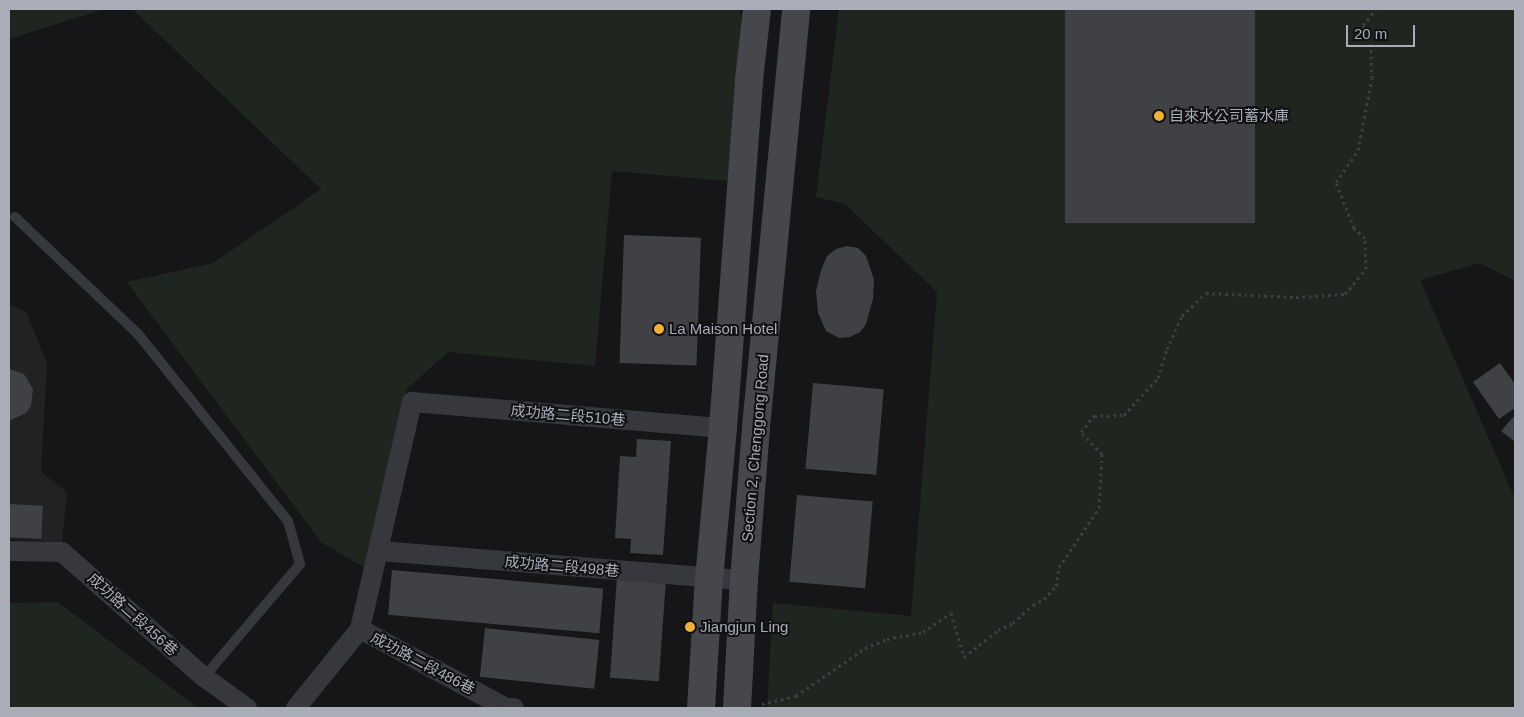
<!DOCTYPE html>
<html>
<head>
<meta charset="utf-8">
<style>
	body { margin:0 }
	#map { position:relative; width:1524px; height:717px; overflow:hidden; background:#161618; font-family:Helvetica,"Noto Sans TC",sans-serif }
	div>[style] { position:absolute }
	.built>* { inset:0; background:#222225 }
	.green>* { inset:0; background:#1e261f }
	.building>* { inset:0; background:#404145; transform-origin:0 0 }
	.path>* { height:3px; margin-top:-1.5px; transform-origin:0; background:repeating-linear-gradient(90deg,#3d3f44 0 2.5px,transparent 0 6.5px) }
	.lane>* { height:10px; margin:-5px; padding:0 5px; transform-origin:5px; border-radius:5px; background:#37383d }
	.street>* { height:20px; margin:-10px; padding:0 10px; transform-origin:10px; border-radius:10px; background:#37383d }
	.secondary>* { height:28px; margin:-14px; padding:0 14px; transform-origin:14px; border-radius:14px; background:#45474d }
	.dots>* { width:14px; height:14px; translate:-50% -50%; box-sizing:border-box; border:2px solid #111113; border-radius:50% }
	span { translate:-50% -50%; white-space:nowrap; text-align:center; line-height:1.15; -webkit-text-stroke:4px #111113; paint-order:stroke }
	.poi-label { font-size:15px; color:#a8adb8 }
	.left { translate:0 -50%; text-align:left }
	.street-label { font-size:15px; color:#a8adb8 }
	.frame { position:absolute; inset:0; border:10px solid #a8adb8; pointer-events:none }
	.scale { position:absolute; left:1346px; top:25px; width:69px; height:22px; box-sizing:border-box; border:2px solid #a8adb8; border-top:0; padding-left:6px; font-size:15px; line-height:18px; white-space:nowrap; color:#a8adb8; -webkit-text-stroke:4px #111113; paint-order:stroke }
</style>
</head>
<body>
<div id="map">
	<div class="built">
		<i style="clip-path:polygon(9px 304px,26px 312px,47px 363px,41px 472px,67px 492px,62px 542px,9px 539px)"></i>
	</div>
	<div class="green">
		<i style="clip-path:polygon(9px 9px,105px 9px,9px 39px)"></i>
		<i style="clip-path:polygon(132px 9px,739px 9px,747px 42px,727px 181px,612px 171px,595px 366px,448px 352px,407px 389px,368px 570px,321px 542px,127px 282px,213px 263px,321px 189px)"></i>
		<i style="clip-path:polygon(839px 9px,1515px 9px,1515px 281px,1480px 263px,1420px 280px,1515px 499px,1515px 708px,767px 708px,773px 603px,911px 616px,937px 292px,845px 204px,816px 197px)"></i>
		<i style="clip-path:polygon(58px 602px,198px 708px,9px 708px,9px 603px)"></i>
	</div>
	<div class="building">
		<i style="left:1065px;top:9px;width:190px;height:214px"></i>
		<i style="left:624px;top:235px;width:77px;height:128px;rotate:2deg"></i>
		<i style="clip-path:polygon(847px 246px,858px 248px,866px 256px,874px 280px,873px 299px,866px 324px,860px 332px,850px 337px,839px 338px,826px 331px,818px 313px,816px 291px,821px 270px,827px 256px,836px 249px)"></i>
		<i style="clip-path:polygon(1500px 363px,1515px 384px,1515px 408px,1499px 419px,1473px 382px)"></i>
		<i style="clip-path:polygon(9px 369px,24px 374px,33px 389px,31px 406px,26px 413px,11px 420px,9px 420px)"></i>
		<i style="left:813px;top:383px;width:71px;height:86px;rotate:5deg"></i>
		<i style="clip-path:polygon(1515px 415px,1515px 442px,1501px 431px)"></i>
		<i style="clip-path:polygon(637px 439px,671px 441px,663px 555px,630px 553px,631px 539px,615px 538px,620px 456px,636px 457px)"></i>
		<i style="left:797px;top:495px;width:76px;height:87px;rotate:5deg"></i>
		<i style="left:9px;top:504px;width:34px;height:33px;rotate:3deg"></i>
		<i style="left:392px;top:570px;width:212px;height:45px;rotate:5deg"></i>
		<i style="left:617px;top:577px;width:49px;height:101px;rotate:4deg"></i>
		<i style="left:485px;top:628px;width:115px;height:49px;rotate:6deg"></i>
	</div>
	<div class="path">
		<i style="left:762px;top:704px;width:35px;rotate:-13deg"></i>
		<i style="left:796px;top:696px;width:84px;rotate:-34.8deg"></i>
		<i style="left:865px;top:648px;width:24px;rotate:-22deg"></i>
		<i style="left:887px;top:639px;width:37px;rotate:-11deg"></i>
		<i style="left:923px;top:632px;width:34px;rotate:-34deg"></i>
		<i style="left:951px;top:613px;width:46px;rotate:73.5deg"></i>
		<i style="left:964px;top:657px;width:43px;rotate:-38.5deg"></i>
		<i style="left:998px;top:630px;width:17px;rotate:-25deg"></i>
		<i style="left:1013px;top:623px;width:27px;rotate:-42deg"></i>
		<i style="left:1033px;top:605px;width:13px;rotate:-29deg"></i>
		<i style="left:1044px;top:599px;width:18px;rotate:-47deg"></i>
		<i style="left:1056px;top:586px;width:19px;rotate:-81deg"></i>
		<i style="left:1059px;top:567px;width:71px;rotate:-55.9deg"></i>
		<i style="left:1099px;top:508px;width:54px;rotate:-86.8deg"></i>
		<i style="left:1102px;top:454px;width:30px;rotate:-134deg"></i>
		<i style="left:1081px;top:432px;width:21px;rotate:-51deg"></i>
		<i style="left:1094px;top:416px;width:30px;rotate:-2deg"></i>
		<i style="left:1124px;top:415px;width:50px;rotate:-47.4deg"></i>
		<i style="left:1158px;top:378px;width:30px;rotate:-73deg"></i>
		<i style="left:1167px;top:349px;width:36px;rotate:-66deg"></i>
		<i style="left:1182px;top:316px;width:33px;rotate:-44deg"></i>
		<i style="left:1206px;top:293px;width:90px;rotate:2.5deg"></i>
		<i style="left:1296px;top:297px;width:49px;rotate:-3.5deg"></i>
		<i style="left:1345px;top:294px;width:33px;rotate:-50deg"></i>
		<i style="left:1366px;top:269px;width:31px;rotate:-92deg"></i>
		<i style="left:1365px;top:238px;width:15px;rotate:-138deg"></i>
		<i style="left:1354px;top:228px;width:49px;rotate:-111.4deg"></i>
		<i style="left:1336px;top:182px;width:39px;rotate:-55deg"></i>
		<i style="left:1358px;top:150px;width:73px;rotate:-79deg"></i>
		<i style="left:1372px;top:78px;width:32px;rotate:-92deg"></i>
		<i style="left:1371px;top:46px;width:22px;rotate:-111deg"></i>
		<i style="left:1363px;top:25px;width:21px;rotate:-51deg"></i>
	</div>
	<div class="lane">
		<i style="left:15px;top:217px;width:170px;rotate:43.6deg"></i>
		<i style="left:138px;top:334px;width:240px;rotate:51.3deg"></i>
		<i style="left:288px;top:521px;width:45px;rotate:74.4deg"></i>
		<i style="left:300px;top:564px;width:148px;rotate:130.3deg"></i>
	</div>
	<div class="street">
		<i style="left:9px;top:551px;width:53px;rotate:1.1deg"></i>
		<i style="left:62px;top:552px;width:189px;rotate:41.4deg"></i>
		<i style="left:204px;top:677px;width:53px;rotate:35.8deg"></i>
		<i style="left:380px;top:551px;width:365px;rotate:4.6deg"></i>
		<i style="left:360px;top:629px;width:166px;rotate:28.4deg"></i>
		<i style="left:506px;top:708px;width:8px"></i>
		<i style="left:296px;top:708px;width:102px;rotate:-51deg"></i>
		<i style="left:360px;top:629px;width:233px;rotate:-77.1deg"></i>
		<i style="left:412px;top:402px;width:312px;rotate:4.8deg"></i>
	</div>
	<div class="secondary">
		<i style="left:701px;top:708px;width:129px;rotate:-86.5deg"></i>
		<i style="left:709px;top:579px;width:152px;rotate:-84.7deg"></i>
		<i style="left:723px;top:428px;width:349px;rotate:-85.7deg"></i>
		<i style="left:749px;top:80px;width:71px;rotate:-83.6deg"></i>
		<i style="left:737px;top:708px;width:128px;rotate:-86.9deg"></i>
		<i style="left:744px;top:580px;width:153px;rotate:-85.5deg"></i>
		<i style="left:756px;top:427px;width:420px;rotate:-84.5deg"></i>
	</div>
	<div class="dots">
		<i style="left:1159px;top:116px;background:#f2b134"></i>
		<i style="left:659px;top:329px;background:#f2b134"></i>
		<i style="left:690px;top:627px;background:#f2b134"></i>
	</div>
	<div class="poi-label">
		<span class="left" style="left:1169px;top:116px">自來水公司蓄水庫</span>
		<span class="left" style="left:669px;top:329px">La Maison Hotel</span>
		<span class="left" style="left:700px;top:627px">Jiangjun Ling</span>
	</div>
	<div class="street-label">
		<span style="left:568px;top:415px;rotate:5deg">成功路二段510巷</span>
		<span style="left:755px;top:448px;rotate:-85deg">Section 2, Chenggong Road</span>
		<span style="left:562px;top:566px;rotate:5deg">成功路二段498巷</span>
		<span style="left:133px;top:614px;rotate:42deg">成功路二段456巷</span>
		<span style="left:423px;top:663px;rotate:28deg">成功路二段486巷</span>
	</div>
	<div class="frame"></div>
	<div class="scale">20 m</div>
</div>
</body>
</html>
